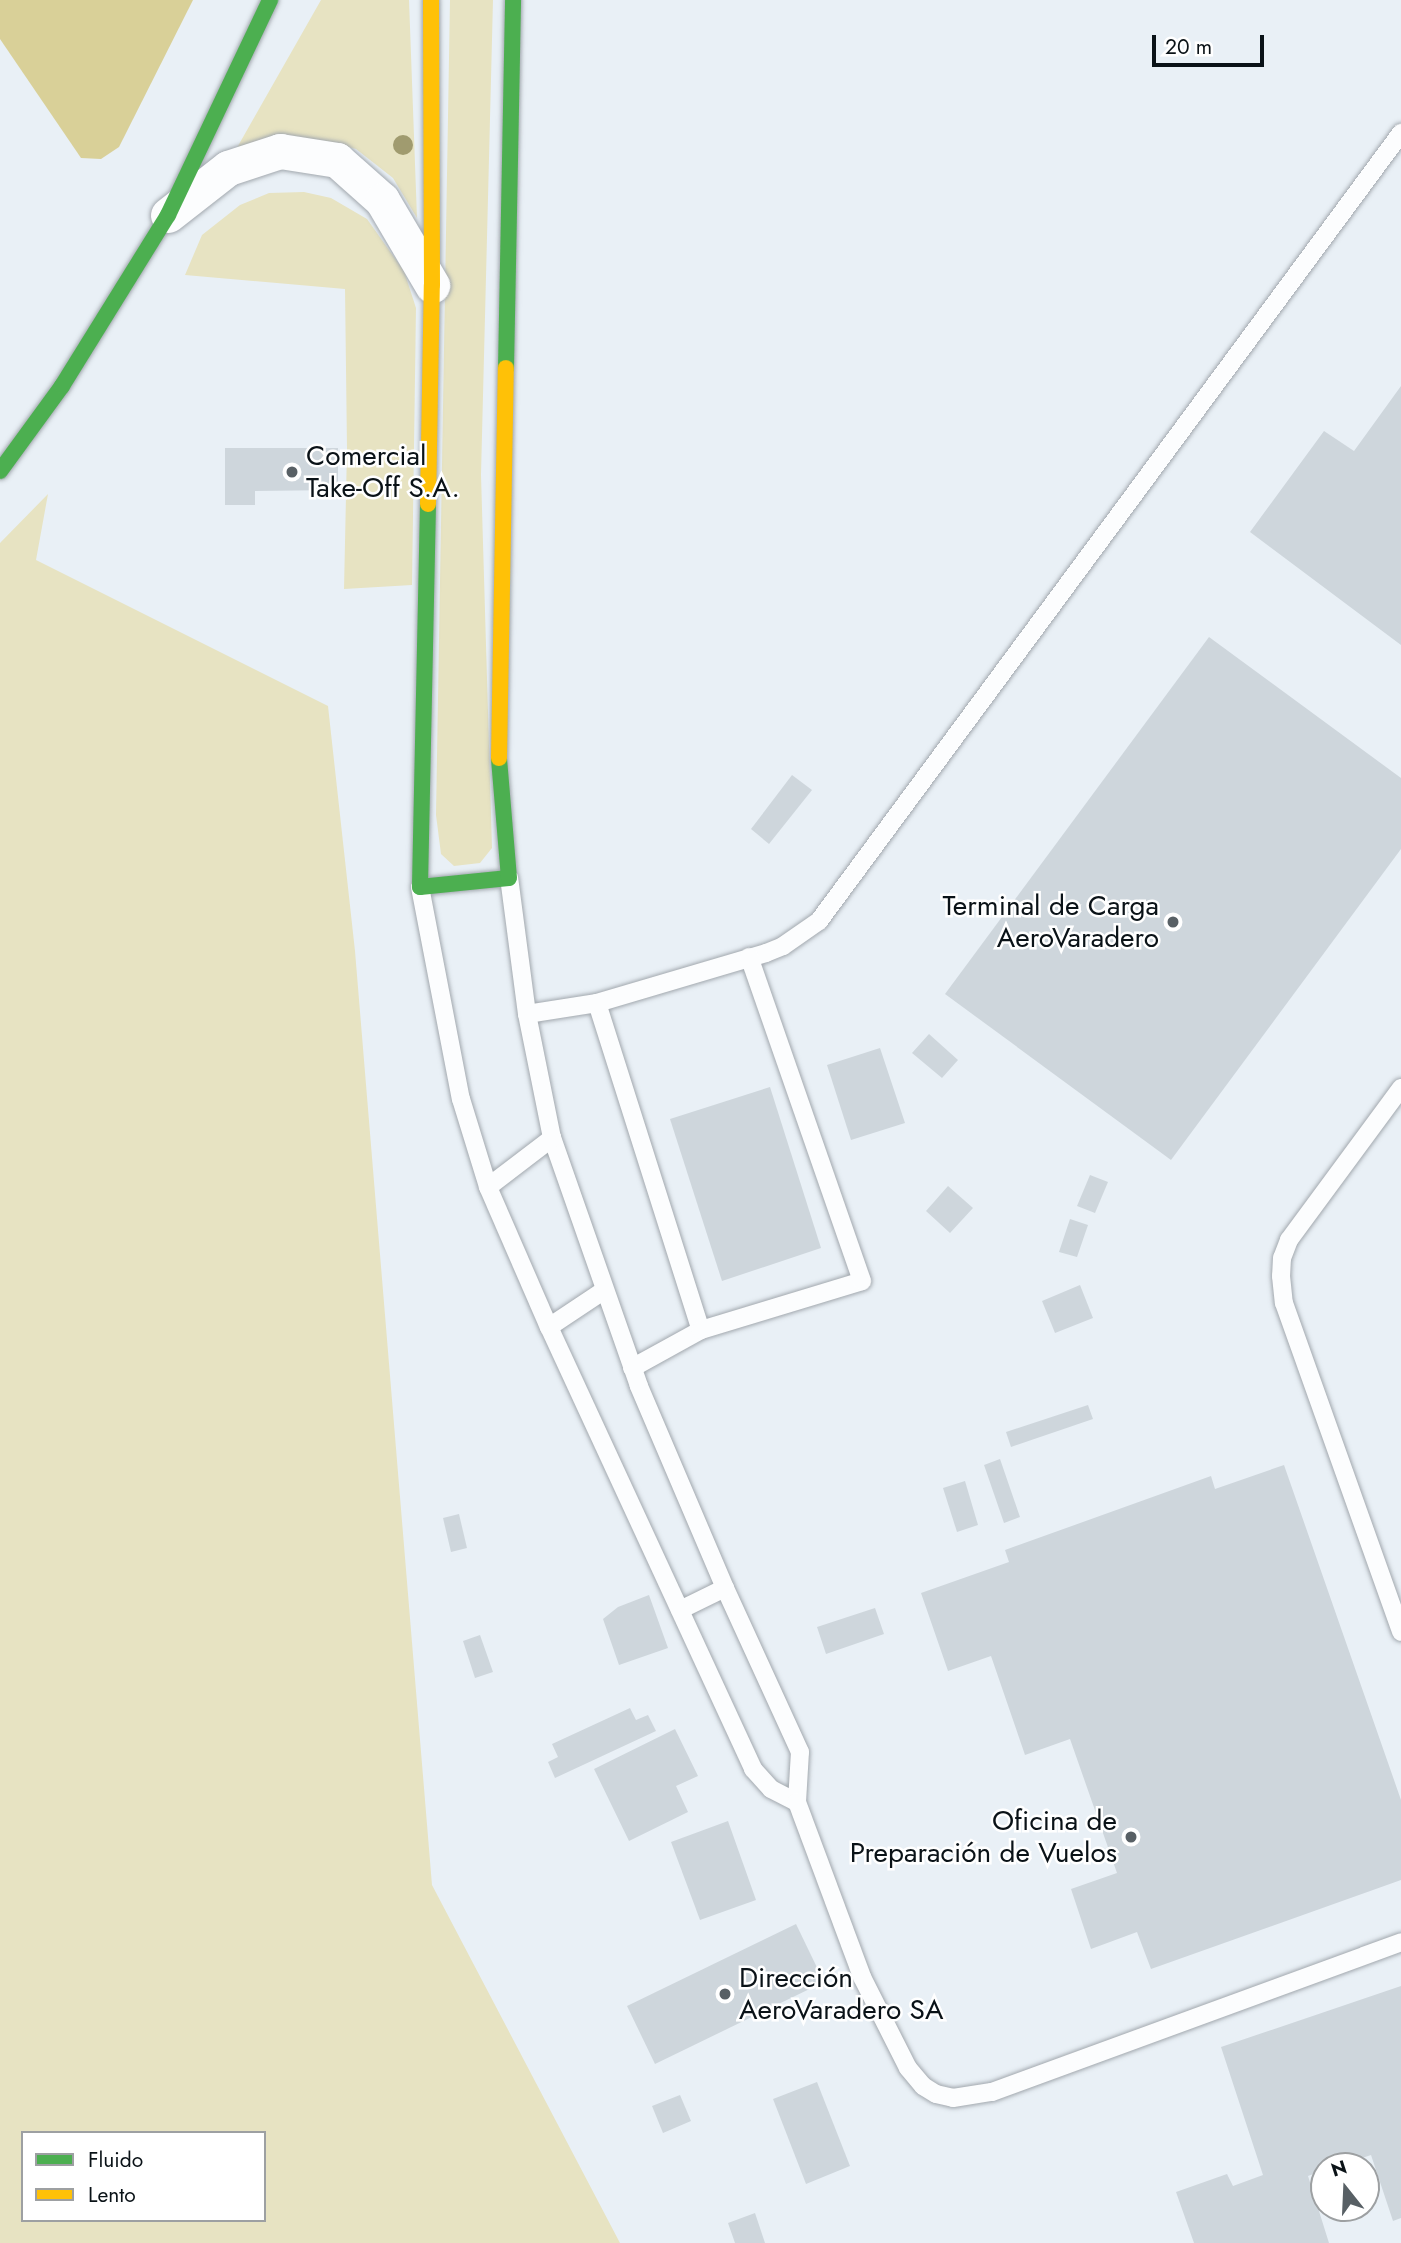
<!DOCTYPE html>
<html>
<head>
<meta charset="utf-8">
<style>
  body { margin:0 }
  #map { position:relative; width:1401px; height:2243px; overflow:hidden; background:#e9f0f6; font-family:Jost,sans-serif }
  div>[style] { position:absolute }
  .green>* { inset:0; background:#e7e3c2 }
  .forest>* { inset:0; background:#d9d098 }
  .building>* { inset:0; background:#ced6dc }
  .roads { filter:drop-shadow(0 0 2px #a2a8ae) drop-shadow(0 0 2px #a2a8ae) }
  .lane>* { height:18px; margin:-9px; padding:0 9px; transform-origin:9px; border-radius:9px; background:#fcfdfe }
  .street>* { height:35px; margin:-17.5px; padding:0 17.5px; transform-origin:17.5px; border-radius:17.5px; background:#fcfdfe }
  .fast>* { height:16px; margin:-8px; padding:0 8px; transform-origin:8px; border-radius:8px; background:#4caf50 }
  .slow>* { height:16px; margin:-8px; padding:0 8px; transform-origin:8px; border-radius:8px; background:#ffc107 }
  .trees>* { width:20px; height:20px; margin:-10px; border-radius:50%; background:#a09b6f }
  .dots>* { width:19px; height:19px; translate:-50% -50%; box-sizing:border-box; border:4px solid #fff; border-radius:50% }
  span { translate:-50% -50%; white-space:nowrap; text-align:center; line-height:1.15; -webkit-text-stroke:5px #fff; paint-order:stroke }
  .poi-label { font-size:28px; color:#0a1217 }
  .left { translate:0 -50%; text-align:left }
  .right { translate:-100% -50%; text-align:right }
  .legend { position:absolute; left:21px; top:2131px; width:245px; height:91px; box-sizing:border-box; background:#fff; border:2px solid #9da0a2; margin:0; padding:9px 12px; list-style:none; font-size:21px; color:#0a1217 }
  .legend li { display:flex; align-items:center; gap:14px; height:35px }
  .legend b { width:35px; border:2px solid #9da0a2 }
  .north { position:absolute; left:1310px; top:2152px; width:70px; height:70px; box-sizing:border-box; background:#fff; border:2px solid #9da0a2; border-radius:50%; rotate:342deg; font-size:19px; font-weight:700; line-height:28px; text-align:center; color:#0a1217 }
  .north::after { content:''; display:block; margin:auto; width:24px; height:32px; background:#586065; clip-path:polygon(50% 0,100% 100%,50% 72%,0 100%) }
  .scale { position:absolute; left:1152px; top:35px; width:112px; height:32px; box-sizing:border-box; border:4px solid #0a1217; border-top:0; padding-left:9px; font-size:21px; line-height:24px; white-space:nowrap; color:#0a1217; -webkit-text-stroke:5px #fff; paint-order:stroke }
</style>
</head>
<body>
<div id="map">
  <div class="green">
    <i style="clip-path:polygon(321px 0,409px 0,417px 218px,393px 178px,356px 149px,320px 140px,234px 153px)"></i>
    <i style="clip-path:polygon(450px 0,493px 0,481px 475px,492px 848px,480px 863px,454px 866px,441px 854px,436px 815px)"></i>
    <i style="clip-path:polygon(304px 192px,331px 198px,367px 219px,404px 271px,416px 308px,412px 585px,344px 589px,347px 449px,345px 289px,185px 275px,202px 235px,240px 205px,269px 193px)"></i>
    <i style="clip-path:polygon(evenodd,48px 494px,36px 560px,328px 706px,355px 951px,432px 1885px,620px 2243px,0 2243px,0 543px,48px 494px,23px 2133px,264px 2133px,264px 2220px,23px 2220px,23px 2133px)"></i>
  </div>
  <div class="forest">
    <i style="clip-path:polygon(0 0,193px 0,119px 147px,101px 159px,81px 158px,0 39px)"></i>
  </div>
  <div class="building">
    <i style="clip-path:polygon(1401px 386px,1401px 645px,1250px 532px,1324px 431px,1354px 451px)"></i>
    <i style="clip-path:polygon(225px 448px,338px 448px,338px 490px,255px 491px,255px 505px,225px 505px)"></i>
    <i style="clip-path:polygon(1209px 637px,1401px 778px,1401px 849px,1171px 1160px,945px 994px)"></i>
    <i style="clip-path:polygon(792px 775px,812px 790px,769px 844px,751px 829px)"></i>
    <i style="clip-path:polygon(929px 1034px,958px 1060px,942px 1078px,912px 1053px)"></i>
    <i style="clip-path:polygon(880px 1048px,905px 1123px,851px 1140px,827px 1065px)"></i>
    <i style="clip-path:polygon(770px 1087px,821px 1248px,722px 1281px,670px 1119px)"></i>
    <i style="clip-path:polygon(1090px 1175px,1108px 1182px,1095px 1213px,1077px 1206px)"></i>
    <i style="clip-path:polygon(948px 1186px,973px 1208px,950px 1233px,926px 1211px)"></i>
    <i style="clip-path:polygon(1070px 1219px,1088px 1225px,1077px 1257px,1059px 1252px)"></i>
    <i style="clip-path:polygon(1080px 1285px,1093px 1318px,1055px 1333px,1042px 1301px)"></i>
    <i style="clip-path:polygon(1088px 1405px,1093px 1419px,1011px 1447px,1006px 1432px)"></i>
    <i style="clip-path:polygon(1000px 1459px,1020px 1517px,1004px 1523px,984px 1465px)"></i>
    <i style="clip-path:polygon(1284px 1465px,1401px 1800px,1401px 1880px,1151px 1969px,1137px 1932px,1091px 1949px,1071px 1889px,1117px 1873px,1070px 1739px,1025px 1755px,991px 1656px,948px 1671px,921px 1593px,1009px 1562px,1005px 1550px,1211px 1476px,1215px 1489px)"></i>
    <i style="clip-path:polygon(965px 1481px,978px 1525px,957px 1532px,943px 1488px)"></i>
    <i style="clip-path:polygon(459px 1514px,467px 1548px,451px 1552px,443px 1518px)"></i>
    <i style="clip-path:polygon(649px 1595px,668px 1648px,619px 1665px,603px 1619px,618px 1607px)"></i>
    <i style="clip-path:polygon(875px 1608px,884px 1634px,826px 1654px,817px 1627px)"></i>
    <i style="clip-path:polygon(480px 1635px,493px 1672px,475px 1678px,463px 1641px)"></i>
    <i style="clip-path:polygon(630px 1708px,636px 1720px,648px 1715px,656px 1731px,555px 1778px,548px 1762px,558px 1757px,552px 1744px)"></i>
    <i style="clip-path:polygon(675px 1729px,698px 1776px,676px 1786px,688px 1812px,629px 1841px,594px 1769px)"></i>
    <i style="clip-path:polygon(728px 1821px,756px 1900px,700px 1920px,671px 1842px)"></i>
    <i style="clip-path:polygon(796px 1924px,824px 1982px,655px 2064px,627px 2006px)"></i>
    <i style="clip-path:polygon(1401px 1986px,1401px 2218px,1393px 2221px,1371px 2155px,1338px 2166px,1324px 2166px,1324px 2170px,1308px 2176px,1329px 2243px,1194px 2243px,1176px 2192px,1227px 2174px,1233px 2186px,1263px 2175px,1221px 2047px)"></i>
    <i style="clip-path:polygon(817px 2082px,850px 2166px,806px 2184px,773px 2099px)"></i>
    <i style="clip-path:polygon(680px 2095px,691px 2121px,663px 2133px,652px 2106px)"></i>
    <i style="clip-path:polygon(755px 2213px,765px 2243px,735px 2243px,728px 2223px)"></i>
  </div>
  <div class="roads">
    <div class="lane">
      <i style="left:420px;top:887px;width:216px;rotate:79.1deg"></i>
      <i style="left:461px;top:1099px;width:92px;rotate:72.9deg"></i>
      <i style="left:488px;top:1187px;width:153px;rotate:66.5deg"></i>
      <i style="left:549px;top:1327px;width:487px;rotate:65.2deg"></i>
      <i style="left:753px;top:1769px;width:27px;rotate:48deg"></i>
      <i style="left:771px;top:1789px;width:29px;rotate:27deg"></i>
      <i style="left:797px;top:1802px;width:50px;rotate:-86.6deg"></i>
      <i style="left:800px;top:1752px;width:180px;rotate:-114.6deg"></i>
      <i style="left:725px;top:1588px;width:220px;rotate:-113.1deg"></i>
      <i style="left:639px;top:1386px;width:263px;rotate:-109.3deg"></i>
      <i style="left:552px;top:1138px;width:126px;rotate:-101.4deg"></i>
      <i style="left:527px;top:1014px;width:137px;rotate:-97.5deg"></i>
      <i style="left:597px;top:1003px;width:343px;rotate:72.4deg"></i>
      <i style="left:527px;top:1014px;width:71px;rotate:-8.9deg"></i>
      <i style="left:597px;top:1003px;width:176px;rotate:-16.5deg"></i>
      <i style="left:766px;top:953px;width:18px;rotate:-22deg"></i>
      <i style="left:783px;top:946px;width:44px;rotate:-34.8deg"></i>
      <i style="left:819px;top:921px;width:980px;rotate:-53.55deg"></i>
      <i style="left:1401px;top:1088px;width:189px;rotate:126.4deg"></i>
      <i style="left:1289px;top:1240px;width:19px;rotate:111deg"></i>
      <i style="left:1282px;top:1258px;width:18px;rotate:93deg"></i>
      <i style="left:1281px;top:1276px;width:27px;rotate:84deg"></i>
      <i style="left:1284px;top:1303px;width:349px;rotate:70.4deg"></i>
      <i style="left:488px;top:1187px;width:81px;rotate:-37.4deg"></i>
      <i style="left:549px;top:1327px;width:65px;rotate:-33.7deg"></i>
      <i style="left:632px;top:1368px;width:79px;rotate:-28.8deg"></i>
      <i style="left:701px;top:1330px;width:168px;rotate:-16.9deg"></i>
      <i style="left:862px;top:1281px;width:343px;rotate:-109.2deg"></i>
      <i style="left:680px;top:1610px;width:50px;rotate:-26.1deg"></i>
      <i style="left:797px;top:1802px;width:187px;rotate:69.6deg"></i>
      <i style="left:862px;top:1977px;width:102px;rotate:63.2deg"></i>
      <i style="left:908px;top:2068px;width:23px;rotate:50deg"></i>
      <i style="left:923px;top:2086px;width:15px;rotate:32deg"></i>
      <i style="left:936px;top:2094px;width:17px;rotate:13deg"></i>
      <i style="left:953px;top:2098px;width:39px;rotate:-9deg"></i>
      <i style="left:992px;top:2092px;width:436px;rotate:-20.1deg"></i>
    </div>
    <div class="street">
      <i style="left:168px;top:215px;width:76px;rotate:-38.1deg"></i>
      <i style="left:228px;top:168px;width:55px;rotate:-18.1deg"></i>
      <i style="left:280px;top:151px;width:58px;rotate:9deg"></i>
      <i style="left:337px;top:160px;width:60px;rotate:41.6deg"></i>
      <i style="left:382px;top:200px;width:99px;rotate:59.5deg"></i>
    </div>
    <div class="fast">
      <i style="left:506px;top:368px;width:368px;rotate:-88.9deg"></i>
      <i style="left:0;top:471px;width:105px;rotate:-53.9deg"></i>
      <i style="left:62px;top:386px;width:201px;rotate:-58.2deg"></i>
      <i style="left:168px;top:215px;width:238px;rotate:-64.6deg"></i>
      <i style="left:428px;top:504px;width:383px;rotate:91.2deg"></i>
      <i style="left:420px;top:887px;width:89px;rotate:-5.8deg"></i>
      <i style="left:509px;top:878px;width:120px;rotate:-94.8deg"></i>
    </div>
    <div class="slow">
      <i style="left:428px;top:504px;width:219px;rotate:-89deg"></i>
      <i style="left:432px;top:285px;width:285px;rotate:-90.2deg"></i>
      <i style="left:499px;top:758px;width:390px;rotate:-89deg"></i>
    </div>
  </div>
  <div class="trees">
    <i style="left:403px;top:145px"></i>
  </div>
  <div class="dots">
    <i style="left:292px;top:472px;background:#586065"></i>
    <i style="left:1173px;top:922px;background:#586065"></i>
    <i style="left:1131px;top:1837px;background:#586065"></i>
    <i style="left:725px;top:1994px;background:#586065"></i>
  </div>
  <div class="poi-label">
    <span class="left" style="left:306px;top:472px">Comercial<br>Take-Off S.A.</span>
    <span class="right" style="left:1159px;top:922px">Terminal de Carga<br>AeroVaradero</span>
    <span class="right" style="left:1117px;top:1837px">Oficina de<br>Preparación de Vuelos</span>
    <span class="left" style="left:739px;top:1994px">Dirección<br>AeroVaradero SA</span>
  </div>
  <ul class="legend">
  <li><b style="height:9px;background:#4caf50"></b>Fluido</li>
  <li><b style="height:9px;background:#ffc107"></b>Lento</li>
  </ul>
  <div class="north">N</div>
  <div class="scale">20 m</div>
</div>
</body>
</html>
